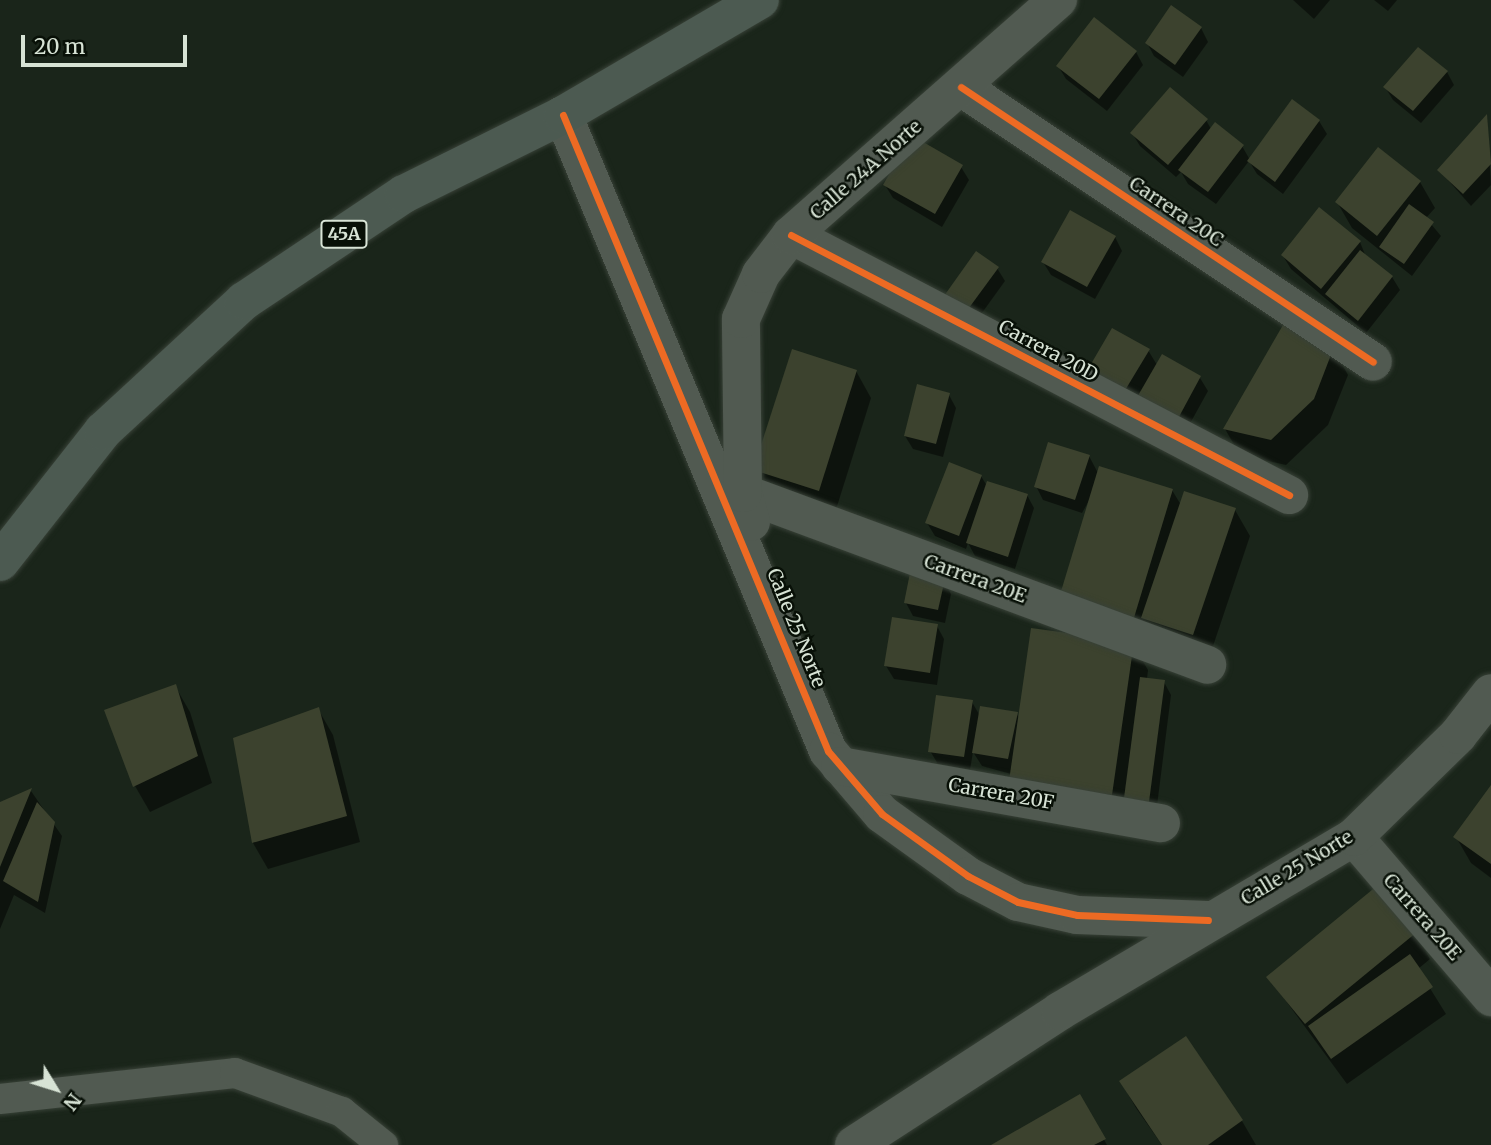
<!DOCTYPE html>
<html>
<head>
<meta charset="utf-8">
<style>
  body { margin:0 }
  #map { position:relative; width:1491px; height:1145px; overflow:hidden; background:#1a251a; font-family:Merriweather,serif }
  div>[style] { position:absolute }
  .shadow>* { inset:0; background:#0007 }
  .building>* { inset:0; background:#3c422e }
  .roads { filter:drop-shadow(0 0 2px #384137) drop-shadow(0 0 2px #384137) }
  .service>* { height:30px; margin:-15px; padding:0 15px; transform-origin:15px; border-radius:15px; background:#515a51 }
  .minor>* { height:38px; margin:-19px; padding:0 19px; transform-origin:19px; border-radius:19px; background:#515a51 }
  .primary>* { height:38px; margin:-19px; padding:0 19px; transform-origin:19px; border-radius:19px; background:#4c5a51 }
  .cycleway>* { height:7px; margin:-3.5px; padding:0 3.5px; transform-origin:3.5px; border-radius:3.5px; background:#ed6a23 }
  span { translate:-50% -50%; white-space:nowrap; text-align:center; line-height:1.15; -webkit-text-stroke:5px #081007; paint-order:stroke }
  .shield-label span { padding:2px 5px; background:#081007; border:2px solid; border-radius:5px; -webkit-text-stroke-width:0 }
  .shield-label { font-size:18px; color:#d7e3d5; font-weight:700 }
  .street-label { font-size:19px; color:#d7e3d5 }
  .north { position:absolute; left:21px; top:1054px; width:70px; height:70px; -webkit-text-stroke:5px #081007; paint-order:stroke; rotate:128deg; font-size:19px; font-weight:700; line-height:28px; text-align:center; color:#d7e3d5 }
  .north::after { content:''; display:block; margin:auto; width:24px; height:32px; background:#d7e3d5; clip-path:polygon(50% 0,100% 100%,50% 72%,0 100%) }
  .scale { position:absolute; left:21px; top:35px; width:166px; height:32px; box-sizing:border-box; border:4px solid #d7e3d5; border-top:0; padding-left:9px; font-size:21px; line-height:24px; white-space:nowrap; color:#d7e3d5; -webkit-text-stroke:5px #081007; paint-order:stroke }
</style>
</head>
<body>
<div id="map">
  <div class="shadow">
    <i style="clip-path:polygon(1293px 0,1330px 0,1314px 19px)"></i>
    <i style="clip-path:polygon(1374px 0,1397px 0,1388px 11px)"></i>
    <i style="clip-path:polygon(1201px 28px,1208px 42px,1183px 77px,1154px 56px,1147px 43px)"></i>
    <i style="clip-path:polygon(1136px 52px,1143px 65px,1107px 111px,1066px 79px,1058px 66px)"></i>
    <i style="clip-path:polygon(1447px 72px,1454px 85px,1421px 123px,1393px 100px,1385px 87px)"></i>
    <i style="clip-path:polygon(1487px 116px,1491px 185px,1471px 206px,1439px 170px)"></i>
    <i style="clip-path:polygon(1206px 120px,1211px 129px,1242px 146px,1250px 160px,1319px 121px,1327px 134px,1283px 194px,1257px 174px,1249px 161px,1216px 204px,1188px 184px,1181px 172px,1176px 177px,1140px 146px,1132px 133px)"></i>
    <i style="clip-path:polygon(961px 167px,969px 180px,942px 227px,893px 198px,885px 185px)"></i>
    <i style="clip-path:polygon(1420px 182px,1435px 208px,1426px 218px,1441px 236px,1412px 276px,1352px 228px,1337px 202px)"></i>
    <i style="clip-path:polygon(1115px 237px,1122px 251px,1095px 299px,1051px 275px,1043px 262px)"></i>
    <i style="clip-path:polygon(1360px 242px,1366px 257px,1392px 277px,1400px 290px,1366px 333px,1291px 269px,1283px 256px)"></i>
    <i style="clip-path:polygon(997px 268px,1005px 281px,974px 324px,954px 310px)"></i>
    <i style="clip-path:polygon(1333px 348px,1348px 375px,1328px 425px,1286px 465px,1240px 455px,1225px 429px)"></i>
    <i style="clip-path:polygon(1148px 350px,1157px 365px,1163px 356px,1200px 378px,1208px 391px,1182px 438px,1094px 389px)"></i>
    <i style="clip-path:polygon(856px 371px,871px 398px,834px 516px,770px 496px,755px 470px)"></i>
    <i style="clip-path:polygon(949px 395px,956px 408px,943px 457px,913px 449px,905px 436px)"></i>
    <i style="clip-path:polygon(1089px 456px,1098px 473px,1172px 490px,1181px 505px,1235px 510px,1250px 536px,1208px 661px,1132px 642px,1148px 670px,1147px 679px,1164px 682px,1171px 695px,1156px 814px,982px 766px,973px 752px,970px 770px,938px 764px,930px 751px,972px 702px,980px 716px,1016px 713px,1020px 719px,1130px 643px,1091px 497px,1082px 513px,1043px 500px,1036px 486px)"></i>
    <i style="clip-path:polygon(981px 476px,987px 486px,1027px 495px,1034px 508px,1015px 569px,975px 556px,968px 543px,966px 549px,935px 536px,927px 523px)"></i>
    <i style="clip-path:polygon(944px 581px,951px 594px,945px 623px,913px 616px,906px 603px)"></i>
    <i style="clip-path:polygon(937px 626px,944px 639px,937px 685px,894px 679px,886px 666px)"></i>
    <i style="clip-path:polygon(175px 686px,190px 712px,212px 783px,150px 812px,135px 786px,106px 711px)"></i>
    <i style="clip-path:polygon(318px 709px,333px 735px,360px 842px,268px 869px,253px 843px,235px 739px)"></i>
    <i style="clip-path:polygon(1491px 788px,1491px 878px,1471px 863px,1456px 837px)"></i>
    <i style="clip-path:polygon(31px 791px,62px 836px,45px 913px,14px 895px,0 929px,0 804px)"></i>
    <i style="clip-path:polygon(1415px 933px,1430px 959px,1418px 969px,1446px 1014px,1347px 1084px,1269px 978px)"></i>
    <i style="clip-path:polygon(1185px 1038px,1242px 1121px,1256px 1145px,1162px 1145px,1136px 1108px,1121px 1082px)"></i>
    <i style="clip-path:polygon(1080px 1097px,1107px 1145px,994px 1145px)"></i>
  </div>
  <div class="building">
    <i style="clip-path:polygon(1171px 5px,1202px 27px,1175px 65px,1145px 43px)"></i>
    <i style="clip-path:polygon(1094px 17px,1137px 51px,1099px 99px,1056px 66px)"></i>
    <i style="clip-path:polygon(1418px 47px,1448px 71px,1413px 111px,1383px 87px)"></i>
    <i style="clip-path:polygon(1170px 87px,1208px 119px,1168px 165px,1130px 133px)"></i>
    <i style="clip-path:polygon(1292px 99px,1320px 120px,1275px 182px,1247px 161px)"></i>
    <i style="clip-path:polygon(1487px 114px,1491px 164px,1463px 194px,1437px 170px)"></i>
    <i style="clip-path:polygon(1215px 122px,1244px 145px,1208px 192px,1178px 170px)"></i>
    <i style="clip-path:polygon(911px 135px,963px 165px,935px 214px,883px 185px)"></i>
    <i style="clip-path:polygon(1378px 147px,1421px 181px,1377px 236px,1335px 202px)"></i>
    <i style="clip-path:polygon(1409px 204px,1434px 222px,1404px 264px,1379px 247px)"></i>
    <i style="clip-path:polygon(1319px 207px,1361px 241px,1321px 289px,1281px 255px)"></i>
    <i style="clip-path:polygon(1070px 210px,1116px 236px,1087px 287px,1041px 262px)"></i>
    <i style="clip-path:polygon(1360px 250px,1393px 276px,1358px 321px,1325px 294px)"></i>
    <i style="clip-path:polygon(976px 251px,999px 267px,966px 312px,944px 296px)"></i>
    <i style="clip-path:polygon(1287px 318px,1334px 347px,1314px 399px,1271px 440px,1223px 429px)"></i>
    <i style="clip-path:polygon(1112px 328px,1150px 349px,1121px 397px,1084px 376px)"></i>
    <i style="clip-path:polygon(792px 349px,857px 370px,819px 491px,753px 470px)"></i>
    <i style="clip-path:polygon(1162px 354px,1201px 376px,1174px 426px,1132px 406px)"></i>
    <i style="clip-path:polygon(917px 384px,950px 393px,936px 444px,904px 436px)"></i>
    <i style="clip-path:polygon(1048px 442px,1090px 455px,1075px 500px,1034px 487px)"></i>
    <i style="clip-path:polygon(949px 462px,982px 475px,959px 536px,925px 523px)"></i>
    <i style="clip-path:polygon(1099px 466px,1173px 489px,1133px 621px,1059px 598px)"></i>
    <i style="clip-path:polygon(987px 481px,1028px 494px,1008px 557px,966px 543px)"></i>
    <i style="clip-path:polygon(1184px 491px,1236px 508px,1193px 635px,1141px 618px)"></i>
    <i style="clip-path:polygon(910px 573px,945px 579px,938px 610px,904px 603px)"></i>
    <i style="clip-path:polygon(892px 617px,938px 624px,930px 673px,884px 666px)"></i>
    <i style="clip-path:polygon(1031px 628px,1134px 642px,1112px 795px,1009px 781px)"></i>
    <i style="clip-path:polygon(1140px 677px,1165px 680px,1149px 802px,1124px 798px)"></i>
    <i style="clip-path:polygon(176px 684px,198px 756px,133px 787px,104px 710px)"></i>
    <i style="clip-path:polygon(936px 695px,973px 700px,964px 757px,928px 752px)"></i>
    <i style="clip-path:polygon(980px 706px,1018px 712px,1008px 759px,972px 753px)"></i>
    <i style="clip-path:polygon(319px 707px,347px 816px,252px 843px,233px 738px)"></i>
    <i style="clip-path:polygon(1491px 785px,1491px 864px,1453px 837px)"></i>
    <i style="clip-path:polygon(32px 788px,0 867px,0 802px)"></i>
    <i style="clip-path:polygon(37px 802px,55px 822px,38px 902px,3px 881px)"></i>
    <i style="clip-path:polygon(1378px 885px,1417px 932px,1305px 1024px,1266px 977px)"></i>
    <i style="clip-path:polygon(1410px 954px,1433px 987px,1331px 1059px,1308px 1026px)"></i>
    <i style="clip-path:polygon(1186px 1036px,1243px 1120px,1208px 1145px,1162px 1145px,1119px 1081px)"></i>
    <i style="clip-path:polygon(1080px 1094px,1106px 1139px,1094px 1145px,991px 1145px)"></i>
  </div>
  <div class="roads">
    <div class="service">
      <i style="left:0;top:1099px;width:236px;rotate:-6.3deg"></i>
      <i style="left:235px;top:1073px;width:114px;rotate:20deg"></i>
      <i style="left:342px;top:1112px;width:53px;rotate:38.8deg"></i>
    </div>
    <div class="minor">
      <i style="left:961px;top:87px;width:495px;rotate:33.7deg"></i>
      <i style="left:563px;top:115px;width:689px;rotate:67.38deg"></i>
      <i style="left:828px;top:751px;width:83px;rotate:49.4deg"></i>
      <i style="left:882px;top:814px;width:106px;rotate:35.8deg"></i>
      <i style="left:968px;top:876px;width:56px;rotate:27.5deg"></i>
      <i style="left:1018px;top:902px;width:60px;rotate:12.4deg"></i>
      <i style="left:1077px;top:915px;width:131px;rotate:2.2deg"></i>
      <i style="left:791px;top:235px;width:562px;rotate:27.57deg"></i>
      <i style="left:743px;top:493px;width:495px;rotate:20.3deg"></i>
      <i style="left:751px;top:522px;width:30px;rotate:-105deg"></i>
      <i style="left:743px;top:493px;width:174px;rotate:-90.7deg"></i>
      <i style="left:741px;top:319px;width:49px;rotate:-66deg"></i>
      <i style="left:761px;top:274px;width:49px;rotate:-52.4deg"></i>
      <i style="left:791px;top:235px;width:356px;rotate:-41.4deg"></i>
      <i style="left:840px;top:766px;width:326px;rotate:10.1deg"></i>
      <i style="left:1354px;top:837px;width:211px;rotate:49.4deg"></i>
      <i style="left:854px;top:1145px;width:246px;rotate:-33deg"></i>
      <i style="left:1060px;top:1011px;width:342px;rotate:-30.6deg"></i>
      <i style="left:1354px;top:837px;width:146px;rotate:-44.4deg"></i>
      <i style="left:1458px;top:735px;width:53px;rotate:-51.8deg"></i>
    </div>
    <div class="primary">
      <i style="left:0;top:562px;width:167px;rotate:-51.8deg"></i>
      <i style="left:103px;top:431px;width:192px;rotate:-42.7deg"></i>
      <i style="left:244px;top:301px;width:192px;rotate:-33.8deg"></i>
      <i style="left:404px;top:194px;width:178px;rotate:-26.4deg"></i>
      <i style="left:563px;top:115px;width:228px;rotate:-30.3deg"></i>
    </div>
  </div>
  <div class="cycleway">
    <i style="left:961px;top:87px;width:495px;rotate:33.7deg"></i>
    <i style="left:563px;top:115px;width:689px;rotate:67.38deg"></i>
    <i style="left:828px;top:751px;width:83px;rotate:49.4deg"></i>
    <i style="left:882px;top:814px;width:106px;rotate:35.8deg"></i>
    <i style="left:968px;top:876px;width:56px;rotate:27.5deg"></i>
    <i style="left:1018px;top:902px;width:60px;rotate:12.4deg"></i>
    <i style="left:1077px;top:915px;width:131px;rotate:2.2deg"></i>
    <i style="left:791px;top:235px;width:562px;rotate:27.57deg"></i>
  </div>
  <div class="shield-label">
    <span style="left:344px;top:234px">45A</span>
  </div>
  <div class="street-label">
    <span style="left:866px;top:170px;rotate:-41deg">Calle 24A Norte</span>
    <span style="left:1176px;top:212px;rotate:34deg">Carrera 20C</span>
    <span style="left:1048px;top:351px;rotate:28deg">Carrera 20D</span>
    <span style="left:975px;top:579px;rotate:20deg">Carrera 20E</span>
    <span style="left:796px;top:628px;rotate:68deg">Calle 25 Norte</span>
    <span style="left:1001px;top:794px;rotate:10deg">Carrera 20F</span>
    <span style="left:1297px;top:868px;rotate:-31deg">Calle 25 Norte</span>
    <span style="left:1422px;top:917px;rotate:49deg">Carrera 20E</span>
  </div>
  <div class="north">N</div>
  <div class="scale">20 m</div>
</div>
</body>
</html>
